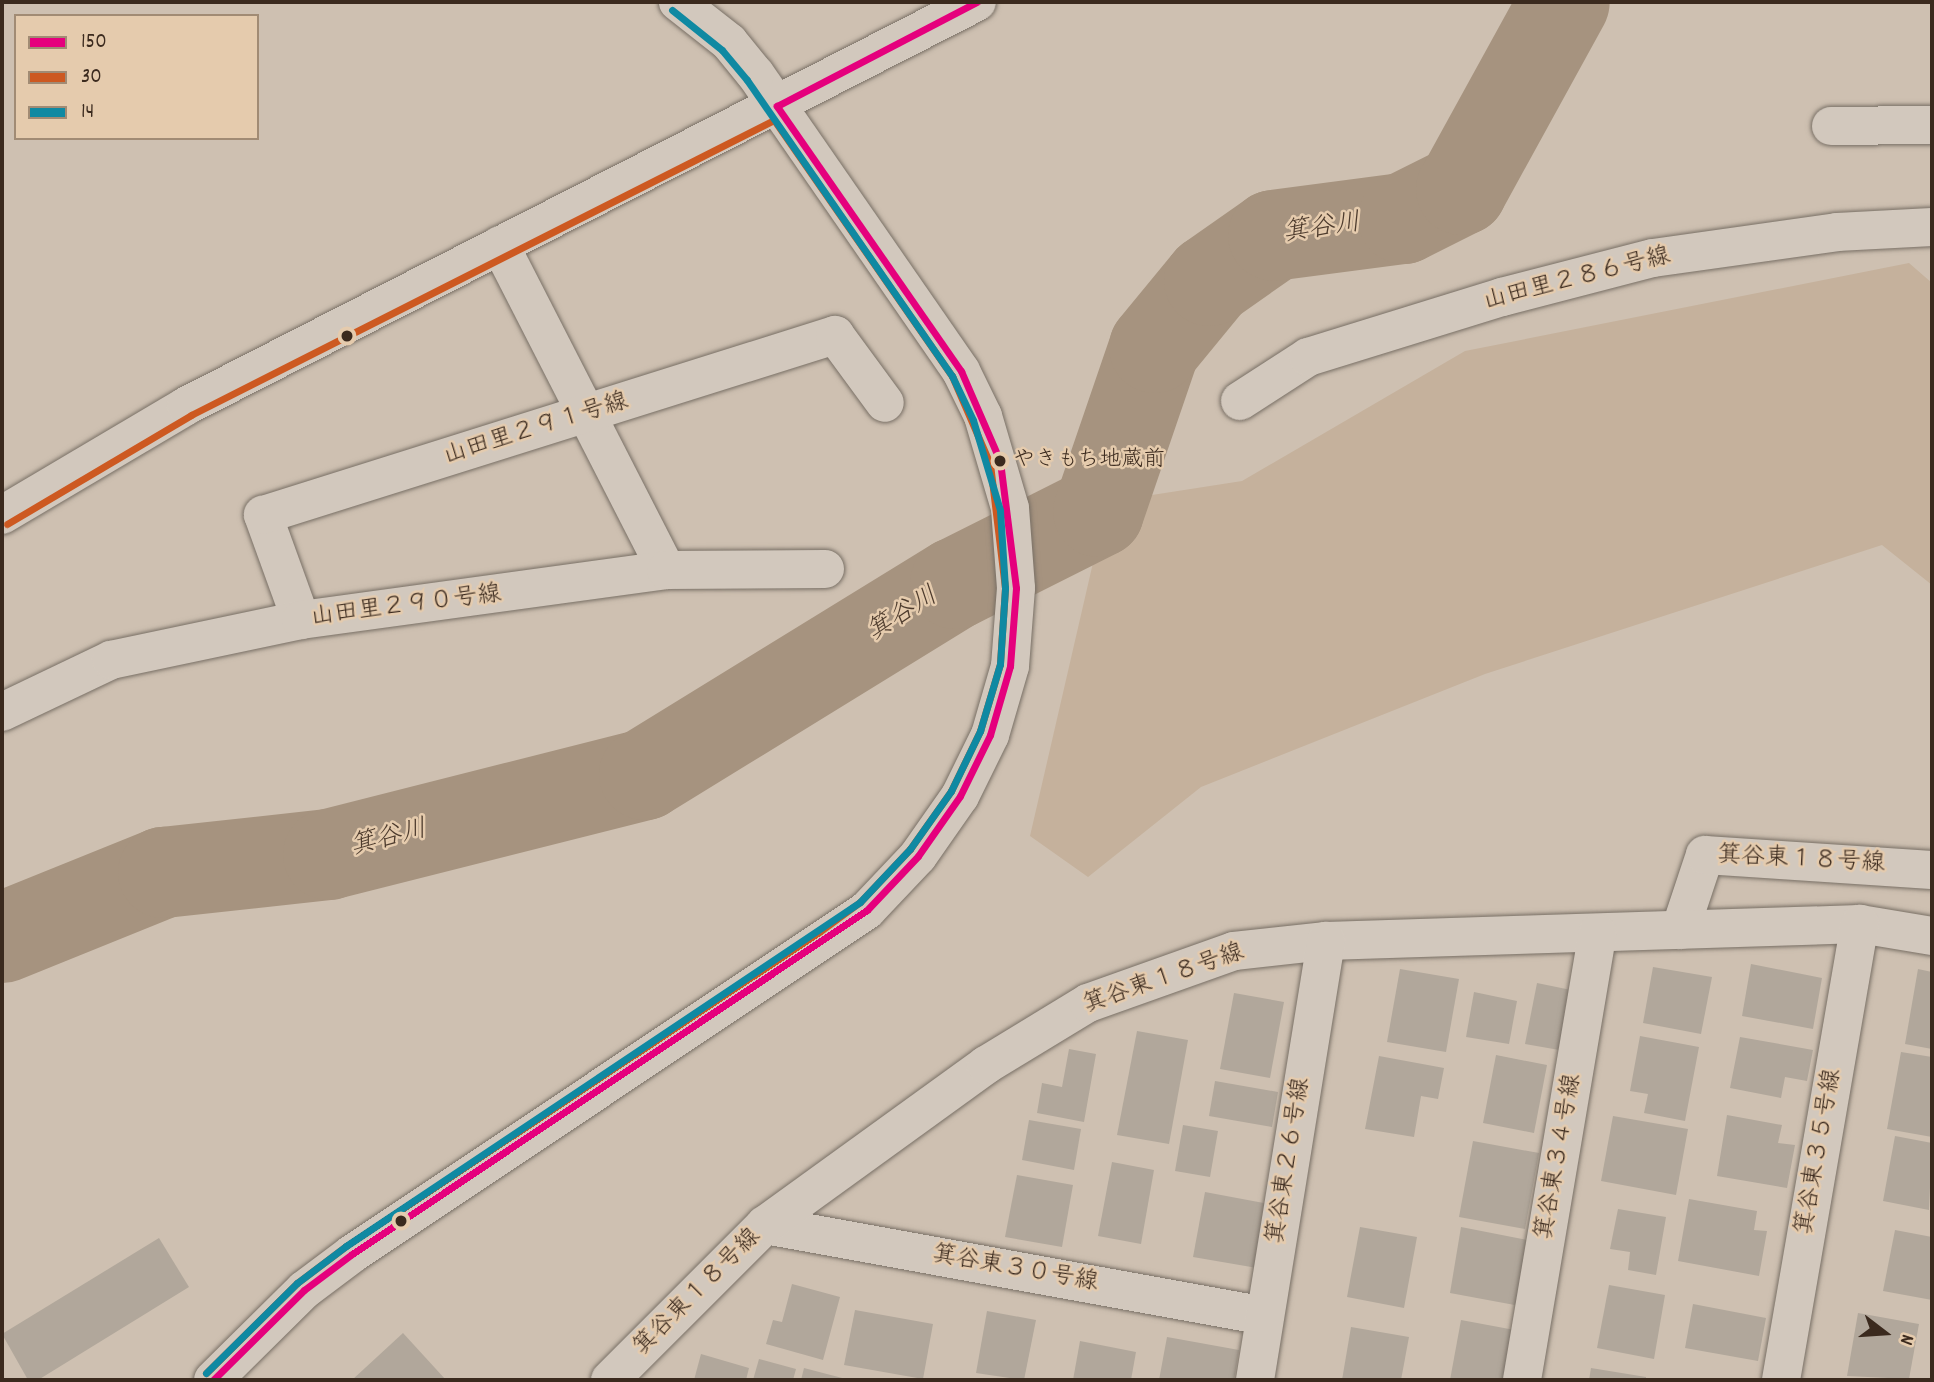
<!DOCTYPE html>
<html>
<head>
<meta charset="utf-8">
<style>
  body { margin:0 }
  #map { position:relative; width:1934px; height:1382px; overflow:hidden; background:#cec0b1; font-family:Dekko,"Klee One",sans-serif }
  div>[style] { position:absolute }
  .green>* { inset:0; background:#c5b19c }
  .river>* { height:91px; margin:-45.5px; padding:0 45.5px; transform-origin:45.5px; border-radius:45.5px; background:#a6937f }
  .building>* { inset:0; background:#b1a79b }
  .roads { filter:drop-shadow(0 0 2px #786f65) drop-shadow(0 0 2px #786f65) }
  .street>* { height:38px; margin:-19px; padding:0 19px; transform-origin:19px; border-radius:19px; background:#d2c8bd }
  .secondary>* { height:38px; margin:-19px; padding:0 19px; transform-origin:19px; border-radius:19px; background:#d2c8bd }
  .highway>* { height:38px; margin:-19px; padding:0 19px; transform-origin:19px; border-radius:19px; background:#d2c8bd }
  .bus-1>* { height:7px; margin:-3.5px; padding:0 3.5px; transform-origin:3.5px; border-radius:3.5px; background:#e5007d }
  .bus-2>* { height:7px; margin:-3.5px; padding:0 3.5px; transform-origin:3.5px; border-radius:3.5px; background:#cd5921 }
  .bus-3>* { height:7px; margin:-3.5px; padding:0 3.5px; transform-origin:3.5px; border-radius:3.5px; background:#0f89a2 }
  .dots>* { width:19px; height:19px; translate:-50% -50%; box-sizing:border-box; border:4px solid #e5cbad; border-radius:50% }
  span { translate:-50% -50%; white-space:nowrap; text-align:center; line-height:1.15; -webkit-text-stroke:5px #e5cbad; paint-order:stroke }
  .bus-label { font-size:22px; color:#3b2a1e }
  .left { translate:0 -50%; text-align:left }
  .street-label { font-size:24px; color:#3b2a1e }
  .water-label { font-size:26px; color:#4d3b2d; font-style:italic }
  .frame { position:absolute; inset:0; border:4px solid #3b2a1e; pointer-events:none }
  .legend { position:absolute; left:14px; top:14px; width:245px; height:126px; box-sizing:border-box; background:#e5cbad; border:2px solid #a18b74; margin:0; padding:9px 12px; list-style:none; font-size:21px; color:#3b2a1e }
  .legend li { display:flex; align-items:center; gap:14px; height:35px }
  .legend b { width:35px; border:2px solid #a18b74 }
  .north { position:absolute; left:1850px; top:1298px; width:70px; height:70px; -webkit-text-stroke:5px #e5cbad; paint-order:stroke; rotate:107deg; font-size:19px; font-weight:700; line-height:28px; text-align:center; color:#3b2a1e }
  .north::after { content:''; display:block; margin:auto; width:24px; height:32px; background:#3b2a1e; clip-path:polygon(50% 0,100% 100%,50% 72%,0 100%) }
</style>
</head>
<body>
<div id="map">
  <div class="green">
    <i style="clip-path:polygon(1909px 263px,1932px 283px,1932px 585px,1882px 545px,1485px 674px,1201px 787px,1088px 877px,1030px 836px,1107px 502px,1242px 481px,1465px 351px)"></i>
  </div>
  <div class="river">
    <i style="left:2px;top:937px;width:174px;rotate:-22deg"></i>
    <i style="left:163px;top:872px;width:166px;rotate:-6.2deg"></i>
    <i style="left:328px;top:854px;width:326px;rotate:-14.2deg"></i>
    <i style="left:644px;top:774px;width:365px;rotate:-31.6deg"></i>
    <i style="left:955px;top:583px;width:160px;rotate:-26.7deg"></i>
    <i style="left:1098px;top:511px;width:173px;rotate:-71.1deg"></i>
    <i style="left:1154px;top:347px;width:87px;rotate:-50.6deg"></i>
    <i style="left:1209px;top:280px;width:78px;rotate:-35.1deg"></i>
    <i style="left:1273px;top:235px;width:131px;rotate:-7.5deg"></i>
    <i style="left:1403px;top:218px;width:65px;rotate:-26.6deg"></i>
    <i style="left:1461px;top:189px;width:213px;rotate:-61.2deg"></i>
  </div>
  <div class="building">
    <i style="clip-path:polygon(1751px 964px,1822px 978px,1813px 1029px,1742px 1016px)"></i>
    <i style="clip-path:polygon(1653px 967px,1712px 977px,1701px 1034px,1643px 1023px)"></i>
    <i style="clip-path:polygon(1400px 969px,1459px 979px,1446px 1052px,1387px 1042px)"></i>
    <i style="clip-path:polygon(1918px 969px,1932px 972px,1932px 1049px,1905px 1044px)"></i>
    <i style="clip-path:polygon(1537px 983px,1576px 991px,1565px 1051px,1525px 1044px)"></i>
    <i style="clip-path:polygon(1474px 992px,1517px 1001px,1509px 1044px,1466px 1037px)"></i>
    <i style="clip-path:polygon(1234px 993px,1284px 1002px,1270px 1078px,1220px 1069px)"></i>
    <i style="clip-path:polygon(1137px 1031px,1188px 1040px,1169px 1144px,1117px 1135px)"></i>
    <i style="clip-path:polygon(1640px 1036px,1699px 1047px,1685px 1121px,1644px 1113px,1648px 1094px,1630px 1091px)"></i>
    <i style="clip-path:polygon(1740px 1037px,1813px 1050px,1807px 1081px,1785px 1077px,1781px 1098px,1730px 1088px)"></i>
    <i style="clip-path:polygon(1069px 1049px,1096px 1054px,1084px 1122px,1037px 1113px,1042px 1083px,1062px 1087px)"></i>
    <i style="clip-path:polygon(1901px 1052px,1932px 1057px,1932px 1137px,1887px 1129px)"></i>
    <i style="clip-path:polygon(1496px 1055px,1547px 1065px,1534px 1133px,1483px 1123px)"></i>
    <i style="clip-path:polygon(1379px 1056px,1444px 1068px,1438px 1099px,1421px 1096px,1414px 1137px,1365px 1129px)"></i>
    <i style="clip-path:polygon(1215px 1081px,1278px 1092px,1272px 1127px,1209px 1116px)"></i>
    <i style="clip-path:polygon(1727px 1115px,1782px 1125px,1778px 1143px,1795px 1145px,1787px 1188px,1717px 1176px)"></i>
    <i style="clip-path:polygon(1613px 1116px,1688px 1129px,1676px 1195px,1601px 1181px)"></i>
    <i style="clip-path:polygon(1029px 1120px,1081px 1129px,1074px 1170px,1022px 1160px)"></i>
    <i style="clip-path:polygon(1183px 1125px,1218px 1131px,1210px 1177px,1175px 1171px)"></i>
    <i style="clip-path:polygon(1895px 1136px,1932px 1143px,1929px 1210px,1883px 1201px)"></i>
    <i style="clip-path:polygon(1473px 1141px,1539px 1153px,1525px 1229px,1459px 1217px)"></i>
    <i style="clip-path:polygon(1112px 1162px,1154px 1170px,1141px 1244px,1098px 1236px)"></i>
    <i style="clip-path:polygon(1017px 1175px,1073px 1185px,1062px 1247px,1005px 1237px)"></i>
    <i style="clip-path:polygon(1205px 1192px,1269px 1204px,1257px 1268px,1193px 1257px)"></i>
    <i style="clip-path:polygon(1689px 1199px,1757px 1211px,1754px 1230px,1767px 1231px,1759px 1276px,1678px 1261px)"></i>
    <i style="clip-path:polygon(1618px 1209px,1666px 1217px,1656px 1275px,1628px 1270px,1630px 1252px,1610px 1249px)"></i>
    <i style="clip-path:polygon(1360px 1227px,1417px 1237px,1404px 1308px,1347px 1297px)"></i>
    <i style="clip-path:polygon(1461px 1227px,1532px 1241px,1520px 1306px,1450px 1293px)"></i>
    <i style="clip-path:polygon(1895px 1230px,1932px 1237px,1932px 1300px,1883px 1291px)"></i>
    <i style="clip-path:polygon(159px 1238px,189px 1287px,38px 1380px,28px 1380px,2px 1334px)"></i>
    <i style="clip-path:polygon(792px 1284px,840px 1297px,823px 1360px,766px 1344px,773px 1320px,782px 1322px)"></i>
    <i style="clip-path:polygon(1609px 1285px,1665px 1295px,1654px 1359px,1597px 1348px)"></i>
    <i style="clip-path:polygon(1693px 1304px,1766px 1318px,1758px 1361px,1685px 1348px)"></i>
    <i style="clip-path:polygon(855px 1310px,933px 1324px,923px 1379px,844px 1365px)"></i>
    <i style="clip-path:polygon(987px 1311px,1036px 1320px,1024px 1380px,976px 1373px)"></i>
    <i style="clip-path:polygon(1858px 1313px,1919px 1324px,1909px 1379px,1847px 1376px)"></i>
    <i style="clip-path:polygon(1461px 1320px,1520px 1331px,1510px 1380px,1450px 1380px)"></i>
    <i style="clip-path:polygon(1351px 1327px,1409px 1337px,1401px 1380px,1342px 1380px)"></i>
    <i style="clip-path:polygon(403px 1333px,446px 1380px,352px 1380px)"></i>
    <i style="clip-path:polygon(1167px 1337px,1239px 1350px,1234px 1380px,1159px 1380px)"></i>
    <i style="clip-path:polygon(1080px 1341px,1136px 1352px,1131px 1380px,1073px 1380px)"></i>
    <i style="clip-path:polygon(701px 1354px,749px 1368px,746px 1380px,694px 1380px)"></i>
    <i style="clip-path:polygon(759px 1359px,796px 1369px,793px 1380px,753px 1380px)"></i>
    <i style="clip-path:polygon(804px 1368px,846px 1379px,846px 1380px,801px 1380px)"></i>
    <i style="clip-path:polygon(1591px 1368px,1646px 1377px,1646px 1380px,1589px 1380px)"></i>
  </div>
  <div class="roads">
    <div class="street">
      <i style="left:1831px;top:126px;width:101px;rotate:-0.6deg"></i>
      <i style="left:500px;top:245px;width:365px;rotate:62.9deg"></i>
      <i style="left:1240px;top:401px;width:81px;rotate:-32.9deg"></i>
      <i style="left:1308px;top:357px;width:203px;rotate:-17.2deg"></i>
      <i style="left:1502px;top:297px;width:156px;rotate:-14.5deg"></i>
      <i style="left:1653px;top:258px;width:186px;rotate:-8deg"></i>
      <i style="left:1837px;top:232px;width:95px;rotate:-3deg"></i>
      <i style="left:301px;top:620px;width:112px;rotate:-109.9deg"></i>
      <i style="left:263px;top:515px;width:600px;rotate:-17.47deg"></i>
      <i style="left:835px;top:335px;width:84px;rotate:53.7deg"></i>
      <i style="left:2px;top:712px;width:121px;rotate:-25.5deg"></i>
      <i style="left:111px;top:660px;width:194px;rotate:-11.9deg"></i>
      <i style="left:301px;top:620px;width:368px;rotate:-7.8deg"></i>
      <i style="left:666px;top:570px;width:159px;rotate:-0.4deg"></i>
      <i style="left:1680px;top:930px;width:79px;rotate:-71.6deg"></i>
      <i style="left:1705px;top:855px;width:227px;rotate:3.8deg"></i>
      <i style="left:765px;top:1225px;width:508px;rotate:10.31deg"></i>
      <i style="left:610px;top:1380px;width:219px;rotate:-45deg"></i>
      <i style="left:765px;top:1225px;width:273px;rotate:-35.9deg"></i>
      <i style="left:986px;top:1065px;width:119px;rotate:-31.3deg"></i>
      <i style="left:1088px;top:1003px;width:155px;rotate:-19.6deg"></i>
      <i style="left:1234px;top:951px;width:93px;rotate:-6.2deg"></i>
      <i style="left:1326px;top:941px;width:534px;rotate:-1.82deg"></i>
      <i style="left:1860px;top:924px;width:73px;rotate:9.5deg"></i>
      <i style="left:1255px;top:1380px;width:445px;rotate:-80.8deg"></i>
      <i style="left:1522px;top:1380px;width:453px;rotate:-80.4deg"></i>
      <i style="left:1781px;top:1380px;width:463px;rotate:-80.2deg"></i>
    </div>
    <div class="secondary">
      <i style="left:213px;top:1380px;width:128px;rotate:-44.7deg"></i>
      <i style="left:304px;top:1290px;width:60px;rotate:-36.9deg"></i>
      <i style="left:352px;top:1254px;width:619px;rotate:-33.74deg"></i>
      <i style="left:867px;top:910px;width:74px;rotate:-46.6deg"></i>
      <i style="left:918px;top:856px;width:73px;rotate:-55deg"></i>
      <i style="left:960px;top:796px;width:68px;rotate:-63.8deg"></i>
      <i style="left:990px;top:735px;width:72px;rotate:-73.8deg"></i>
      <i style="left:1010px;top:666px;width:78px;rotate:-85.6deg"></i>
      <i style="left:1016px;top:588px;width:80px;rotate:-94.3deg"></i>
      <i style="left:1010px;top:508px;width:96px;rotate:-106.4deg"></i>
      <i style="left:983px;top:416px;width:50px;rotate:-116.1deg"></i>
      <i style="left:961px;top:371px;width:361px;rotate:-124.7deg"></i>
      <i style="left:755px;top:74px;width:41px;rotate:-129.1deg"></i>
      <i style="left:729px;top:42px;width:65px;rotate:-141.9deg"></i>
    </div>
    <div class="highway">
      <i style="left:2px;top:515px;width:214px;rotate:-30.6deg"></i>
      <i style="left:186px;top:406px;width:888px;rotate:-27.06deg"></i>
    </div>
  </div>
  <div class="bus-1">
    <i style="left:777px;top:106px;width:225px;rotate:-27.5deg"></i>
    <i style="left:213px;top:1380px;width:128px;rotate:-44.7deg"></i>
    <i style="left:304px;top:1290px;width:60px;rotate:-36.9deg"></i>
    <i style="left:352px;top:1254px;width:619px;rotate:-33.74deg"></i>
    <i style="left:867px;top:910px;width:74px;rotate:-46.6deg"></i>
    <i style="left:918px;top:856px;width:73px;rotate:-55deg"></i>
    <i style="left:960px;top:796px;width:68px;rotate:-63.8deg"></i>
    <i style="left:990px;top:735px;width:72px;rotate:-73.8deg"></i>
    <i style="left:1010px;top:666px;width:78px;rotate:-85.6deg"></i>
    <i style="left:1016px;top:588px;width:128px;rotate:-97.2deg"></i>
    <i style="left:1000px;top:461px;width:98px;rotate:-113.4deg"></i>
    <i style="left:961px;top:371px;width:323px;rotate:-124.8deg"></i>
  </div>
  <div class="bus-2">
    <i style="left:7px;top:524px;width:214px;rotate:-30.6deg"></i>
    <i style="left:191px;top:415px;width:653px;rotate:-26.84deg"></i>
    <i style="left:774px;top:120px;width:312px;rotate:55.2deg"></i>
    <i style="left:952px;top:376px;width:96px;rotate:66.6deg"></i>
    <i style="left:990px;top:464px;width:125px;rotate:83.1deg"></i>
    <i style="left:1005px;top:588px;width:76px;rotate:93.8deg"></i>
    <i style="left:1000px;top:664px;width:70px;rotate:106.6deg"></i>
    <i style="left:980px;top:731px;width:67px;rotate:115.8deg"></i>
    <i style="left:951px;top:791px;width:71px;rotate:125.3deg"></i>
    <i style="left:910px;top:849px;width:73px;rotate:133.3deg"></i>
    <i style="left:860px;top:902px;width:51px;rotate:143.8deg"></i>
    <i style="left:819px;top:932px;width:568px;rotate:146.42deg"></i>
    <i style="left:346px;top:1246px;width:61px;rotate:142.9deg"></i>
    <i style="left:297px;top:1283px;width:128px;rotate:135.3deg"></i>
  </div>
  <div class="bus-3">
    <i style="left:206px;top:1373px;width:128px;rotate:-44.7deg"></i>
    <i style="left:297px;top:1283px;width:61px;rotate:-37.1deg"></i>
    <i style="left:346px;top:1246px;width:618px;rotate:-33.79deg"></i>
    <i style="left:860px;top:902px;width:73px;rotate:-46.7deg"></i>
    <i style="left:910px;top:849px;width:71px;rotate:-54.7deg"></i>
    <i style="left:951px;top:791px;width:67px;rotate:-64.2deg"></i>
    <i style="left:980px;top:731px;width:70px;rotate:-73.4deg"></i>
    <i style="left:1000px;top:664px;width:76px;rotate:-86.2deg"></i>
    <i style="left:1005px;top:588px;width:78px;rotate:-93.7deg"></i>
    <i style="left:1000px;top:510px;width:94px;rotate:-106.7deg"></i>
    <i style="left:973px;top:420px;width:49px;rotate:-115.5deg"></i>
    <i style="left:952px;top:376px;width:360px;rotate:-124.7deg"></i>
    <i style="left:747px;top:80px;width:39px;rotate:-130deg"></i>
    <i style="left:722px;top:50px;width:64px;rotate:-141.3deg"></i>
  </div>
  <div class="dots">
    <i style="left:347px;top:336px;background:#3b2a1e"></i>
    <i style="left:1000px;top:461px;background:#3b2a1e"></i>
    <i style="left:401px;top:1221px;background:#3b2a1e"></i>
  </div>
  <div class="bus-label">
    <span class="left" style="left:1013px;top:461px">やきもち地蔵前</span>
  </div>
  <div class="street-label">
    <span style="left:1577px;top:280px;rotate:-14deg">山田里２８６号線</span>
    <span style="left:536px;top:430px;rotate:-17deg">山田里２９１号線</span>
    <span style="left:406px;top:607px;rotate:-7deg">山田里２９０号線</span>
    <span style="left:1801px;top:861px;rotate:3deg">箕谷東１８号線</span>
    <span style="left:1164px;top:980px;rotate:-19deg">箕谷東１８号線</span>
    <span style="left:1820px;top:1152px;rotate:-80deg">箕谷東３５号線</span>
    <span style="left:1560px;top:1157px;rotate:-80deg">箕谷東３４号線</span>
    <span style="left:1290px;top:1161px;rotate:-81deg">箕谷東２６号線</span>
    <span style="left:1015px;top:1270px;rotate:10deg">箕谷東３０号線</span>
    <span style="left:698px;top:1293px;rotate:-45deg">箕谷東１８号線</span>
  </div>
  <div class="water-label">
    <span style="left:1322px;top:229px;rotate:-8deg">箕谷川</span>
    <span style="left:903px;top:615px;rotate:-32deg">箕谷川</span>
    <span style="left:389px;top:839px;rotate:-14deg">箕谷川</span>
  </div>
  <div class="frame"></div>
  <ul class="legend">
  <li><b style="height:9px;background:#e5007d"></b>150</li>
  <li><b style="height:9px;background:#cd5921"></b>30</li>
  <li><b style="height:9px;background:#0f89a2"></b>14</li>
  </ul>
  <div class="north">N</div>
</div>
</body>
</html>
